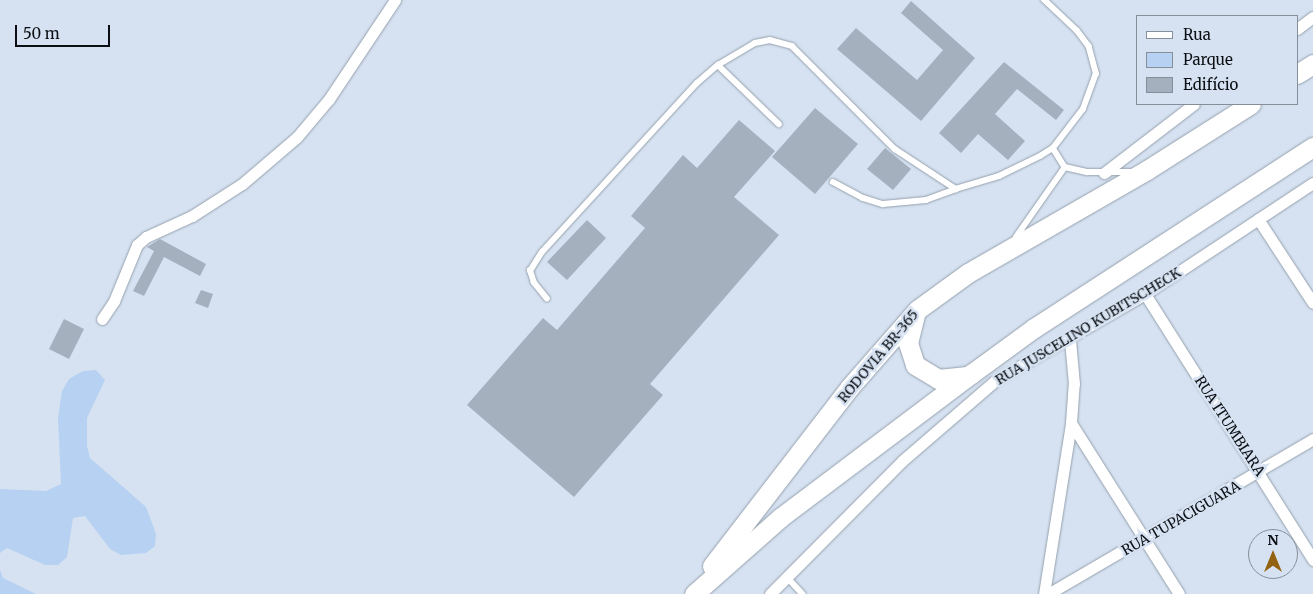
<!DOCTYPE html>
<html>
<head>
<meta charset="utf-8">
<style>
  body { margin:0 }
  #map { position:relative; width:1313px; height:594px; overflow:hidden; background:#d6e2f1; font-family:Merriweather,serif }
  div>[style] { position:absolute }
  .green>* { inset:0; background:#b6d1f1 }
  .building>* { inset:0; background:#a4b0be }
  .roads { filter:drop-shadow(0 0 1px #95a0ae) drop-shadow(0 0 1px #95a0ae) }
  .lane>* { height:5.5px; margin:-2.75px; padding:0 2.75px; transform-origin:2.75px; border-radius:2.75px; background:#fff }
  .street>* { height:11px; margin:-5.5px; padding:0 5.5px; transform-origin:5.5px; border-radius:5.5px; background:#fff }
  .primary>* { height:19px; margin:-9.5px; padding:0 9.5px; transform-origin:9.5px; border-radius:9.5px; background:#fff }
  span { translate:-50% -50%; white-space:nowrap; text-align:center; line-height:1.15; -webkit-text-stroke:5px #d6e2f1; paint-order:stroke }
  .street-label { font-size:14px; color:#0b0f14 }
  .legend { position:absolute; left:1136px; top:15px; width:162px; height:90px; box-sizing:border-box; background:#d6e2f1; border:1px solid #858e99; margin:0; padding:6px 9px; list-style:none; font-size:15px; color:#0b0f14 }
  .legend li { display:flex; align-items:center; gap:10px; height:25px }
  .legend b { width:25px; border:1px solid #858e99 }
  .north { position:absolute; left:1248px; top:529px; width:50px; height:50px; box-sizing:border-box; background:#d6e2f1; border:1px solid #858e99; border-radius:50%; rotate:0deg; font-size:14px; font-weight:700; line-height:20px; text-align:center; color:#0b0f14 }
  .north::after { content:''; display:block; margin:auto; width:18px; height:22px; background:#926210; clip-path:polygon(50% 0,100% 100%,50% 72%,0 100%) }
  .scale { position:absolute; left:15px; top:25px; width:95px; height:22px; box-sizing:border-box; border:2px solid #0b0f14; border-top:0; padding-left:6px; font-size:15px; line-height:18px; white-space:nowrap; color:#0b0f14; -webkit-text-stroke:4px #d6e2f1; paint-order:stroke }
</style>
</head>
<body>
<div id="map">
  <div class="green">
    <i style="clip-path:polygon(96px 370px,105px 380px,87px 418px,87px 446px,90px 458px,146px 507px,156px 534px,155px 546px,146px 553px,121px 555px,110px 549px,85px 516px,73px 518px,67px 557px,58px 565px,45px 565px,7px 548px,0 553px,0 489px,46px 491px,61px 484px,58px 418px,62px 391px,69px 379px,83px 371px)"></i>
    <i style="clip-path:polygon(0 570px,3px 578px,36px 594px,0 594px)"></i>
  </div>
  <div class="building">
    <i style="clip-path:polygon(911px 1px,975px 58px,921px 121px,837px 49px,856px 28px,917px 80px,943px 50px,901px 13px)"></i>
    <i style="clip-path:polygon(1004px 62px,1064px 110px,1056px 120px,1017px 89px,995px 114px,1025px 141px,1008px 160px,978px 134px,961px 153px,939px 133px)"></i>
    <i style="clip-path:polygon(815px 108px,858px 144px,815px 194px,772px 157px)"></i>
    <i style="clip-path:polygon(739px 120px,775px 151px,734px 197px,779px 235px,650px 384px,663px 395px,574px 497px,467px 405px,543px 318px,557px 330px,645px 228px,631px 216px,683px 155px,697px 168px)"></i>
    <i style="clip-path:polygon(885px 148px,911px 169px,893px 190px,867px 169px)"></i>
    <i style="clip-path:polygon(587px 220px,606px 238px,567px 280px,547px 262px)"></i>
    <i style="clip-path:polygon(160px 239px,206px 264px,200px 276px,164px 257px,144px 296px,133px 291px,154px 251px,147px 247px)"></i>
    <i style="clip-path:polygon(201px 290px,213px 294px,208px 308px,195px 303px)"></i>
    <i style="clip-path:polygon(64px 319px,84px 329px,69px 359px,49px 349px)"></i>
  </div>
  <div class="roads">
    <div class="lane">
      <i style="left:718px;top:65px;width:85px;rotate:44deg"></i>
      <i style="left:1053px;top:148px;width:22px;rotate:58deg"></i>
      <i style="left:1065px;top:167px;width:23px;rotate:13deg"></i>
      <i style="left:1087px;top:172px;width:43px"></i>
      <i style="left:833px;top:182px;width:34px;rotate:28deg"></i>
      <i style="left:863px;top:198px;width:21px;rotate:17deg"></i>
      <i style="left:883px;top:204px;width:43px;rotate:-5.3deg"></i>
      <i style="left:926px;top:200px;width:32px;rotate:-20deg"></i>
      <i style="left:1016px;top:237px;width:85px;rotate:-55deg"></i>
      <i style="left:547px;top:299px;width:21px;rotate:-129deg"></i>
      <i style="left:534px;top:283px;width:13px;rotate:-108deg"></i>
      <i style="left:530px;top:271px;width:22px;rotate:-58deg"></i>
      <i style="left:542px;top:252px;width:229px;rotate:-47.5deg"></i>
      <i style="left:697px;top:83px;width:28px;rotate:-41deg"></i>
      <i style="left:718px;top:65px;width:43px;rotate:-30.7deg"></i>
      <i style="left:755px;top:43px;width:15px;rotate:-11deg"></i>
      <i style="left:770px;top:40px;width:23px;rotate:15deg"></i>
      <i style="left:792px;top:46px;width:146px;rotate:45deg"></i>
      <i style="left:895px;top:149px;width:73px;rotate:33.3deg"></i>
      <i style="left:956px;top:189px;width:45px;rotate:-16.8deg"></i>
      <i style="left:999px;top:176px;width:46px;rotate:-26deg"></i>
      <i style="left:1040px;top:156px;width:15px;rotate:-32deg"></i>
      <i style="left:1053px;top:148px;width:49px;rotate:-52.4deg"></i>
      <i style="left:1083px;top:109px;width:37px;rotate:-70deg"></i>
      <i style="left:1096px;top:74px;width:28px;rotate:-105deg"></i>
      <i style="left:1089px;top:47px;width:20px;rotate:-127deg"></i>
      <i style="left:1077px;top:31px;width:45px;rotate:-136.8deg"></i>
      <i style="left:787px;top:577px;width:23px;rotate:47deg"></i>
    </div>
    <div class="street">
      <i style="left:1297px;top:29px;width:20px;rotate:-37deg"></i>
      <i style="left:1104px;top:173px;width:113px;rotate:-37.5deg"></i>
      <i style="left:1258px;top:219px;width:100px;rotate:56.8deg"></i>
      <i style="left:1145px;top:294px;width:315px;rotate:57.7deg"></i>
      <i style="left:102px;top:319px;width:22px;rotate:-56deg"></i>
      <i style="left:114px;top:301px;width:61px;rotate:-67.7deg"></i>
      <i style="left:137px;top:245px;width:12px;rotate:-42deg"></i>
      <i style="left:146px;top:237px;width:51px;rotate:-24.5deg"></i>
      <i style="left:192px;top:216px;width:59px;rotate:-32.6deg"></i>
      <i style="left:242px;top:184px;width:72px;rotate:-40.5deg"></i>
      <i style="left:297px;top:137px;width:50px;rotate:-49.9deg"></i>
      <i style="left:329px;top:99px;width:119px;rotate:-56.3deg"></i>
      <i style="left:1071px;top:423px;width:202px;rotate:57.7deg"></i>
      <i style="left:770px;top:594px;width:187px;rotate:-45.2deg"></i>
      <i style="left:902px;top:461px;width:124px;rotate:-40.8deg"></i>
      <i style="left:996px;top:380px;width:172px;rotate:-30deg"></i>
      <i style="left:1145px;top:294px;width:201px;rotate:-33.5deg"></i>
      <i style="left:1044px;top:594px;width:173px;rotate:-81deg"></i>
      <i style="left:1071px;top:423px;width:39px;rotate:-86deg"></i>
      <i style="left:1074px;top:384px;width:44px;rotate:-95.2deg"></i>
      <i style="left:1048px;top:594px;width:307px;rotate:-30.3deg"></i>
    </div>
    <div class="primary">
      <i style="left:1297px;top:74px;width:19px;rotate:-32deg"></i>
      <i style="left:915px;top:315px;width:29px;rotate:104deg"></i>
      <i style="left:908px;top:343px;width:23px;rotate:72deg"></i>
      <i style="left:915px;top:365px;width:27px;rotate:31deg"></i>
      <i style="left:938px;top:379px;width:27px;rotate:-6deg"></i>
      <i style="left:712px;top:566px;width:225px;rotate:-52.4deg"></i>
      <i style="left:849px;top:388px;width:103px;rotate:-48.9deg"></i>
      <i style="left:917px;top:310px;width:63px;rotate:-36deg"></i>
      <i style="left:968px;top:273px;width:207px;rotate:-29.9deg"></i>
      <i style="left:1147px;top:170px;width:123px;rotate:-32.4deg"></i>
      <i style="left:694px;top:594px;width:116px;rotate:-41.5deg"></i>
      <i style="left:781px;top:517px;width:238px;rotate:-37deg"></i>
      <i style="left:971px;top:374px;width:78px;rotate:-36.1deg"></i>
      <i style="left:1034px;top:328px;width:333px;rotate:-33deg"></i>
    </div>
  </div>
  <div class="street-label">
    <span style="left:1088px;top:326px;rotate:-31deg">RUA JUSCELINO KUBITSCHECK</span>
    <span style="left:878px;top:356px;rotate:-50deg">RODOVIA BR-365</span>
    <span style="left:1230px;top:426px;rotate:57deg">RUA ITUMBIARA</span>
    <span style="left:1181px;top:518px;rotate:-30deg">RUA TUPACIGUARA</span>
  </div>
  <ul class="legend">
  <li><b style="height:6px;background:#fff"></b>Rua</li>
  <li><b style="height:14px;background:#b6d1f1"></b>Parque</li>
  <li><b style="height:14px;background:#a4b0be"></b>Edifício</li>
  </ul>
  <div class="north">N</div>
  <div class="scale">50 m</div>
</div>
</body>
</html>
